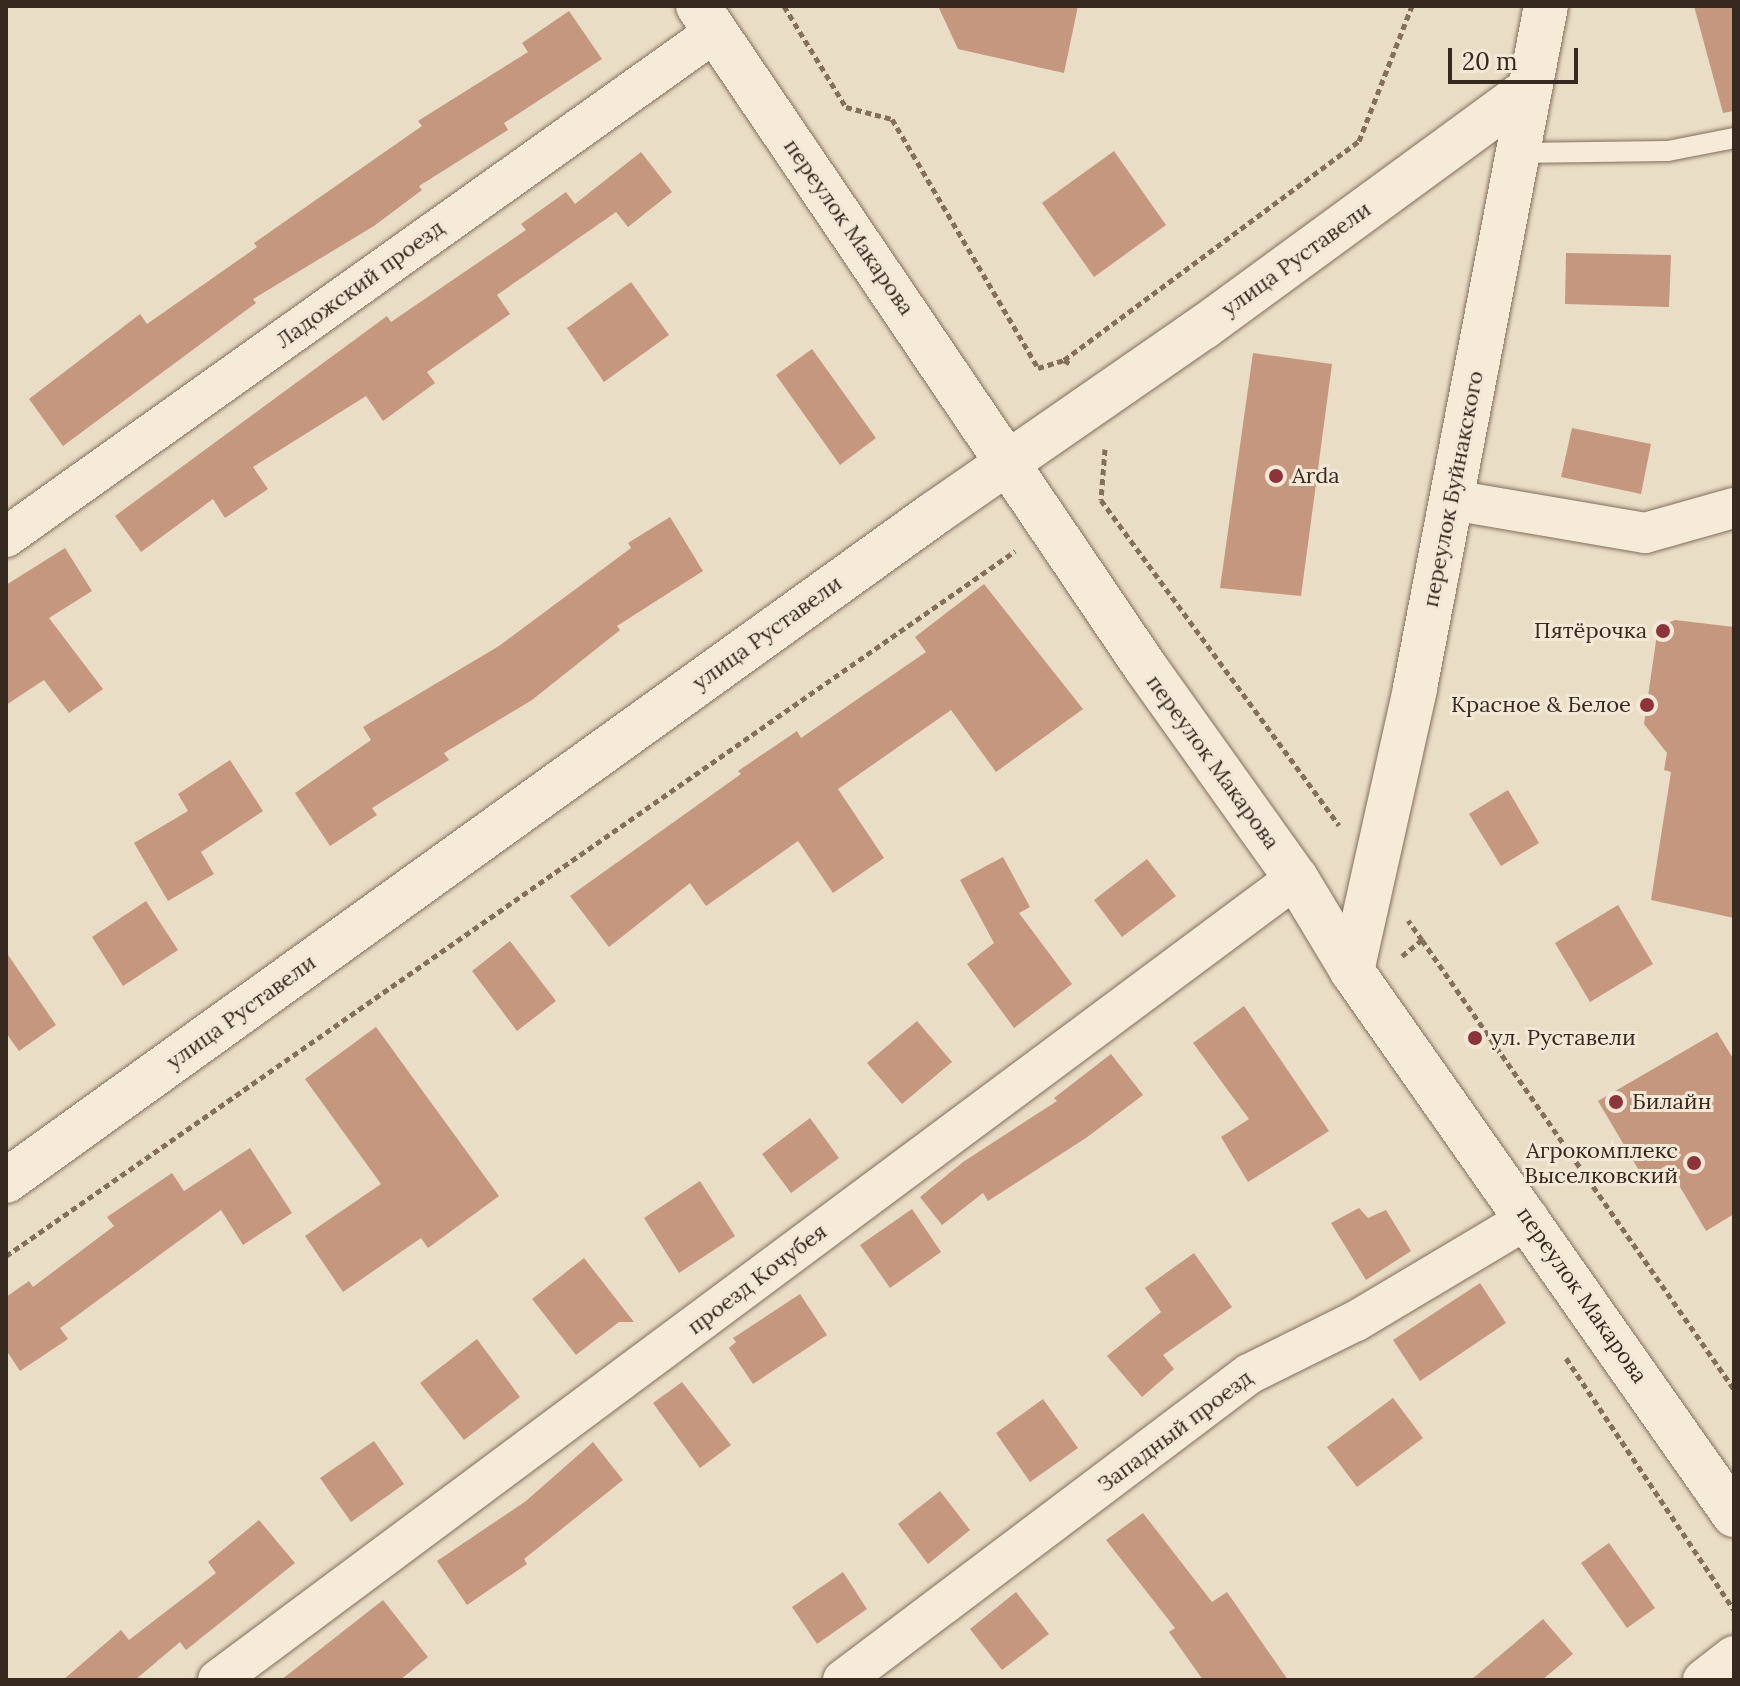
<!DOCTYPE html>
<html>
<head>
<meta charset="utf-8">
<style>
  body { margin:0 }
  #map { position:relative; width:1740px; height:1686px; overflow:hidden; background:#eaddc6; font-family:Lora,serif }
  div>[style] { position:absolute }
  .building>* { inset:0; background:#c5977f }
  .path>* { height:5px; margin-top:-2.5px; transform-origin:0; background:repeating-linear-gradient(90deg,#846f5d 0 6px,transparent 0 10px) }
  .roads { filter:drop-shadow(0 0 2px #846f5d) drop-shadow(0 0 2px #846f5d) }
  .lane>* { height:20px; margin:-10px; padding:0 10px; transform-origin:10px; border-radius:10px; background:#f6ebd9 }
  .street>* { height:40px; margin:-20px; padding:0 20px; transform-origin:20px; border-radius:20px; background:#f6ebd9 }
  .secondary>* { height:44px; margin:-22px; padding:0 22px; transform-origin:22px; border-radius:22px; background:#f6ebd9 }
  .dots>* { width:22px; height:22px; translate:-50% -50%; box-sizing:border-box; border:4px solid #f2e8d5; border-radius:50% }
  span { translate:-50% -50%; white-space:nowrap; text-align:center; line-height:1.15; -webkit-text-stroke:6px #f2e8d5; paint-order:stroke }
  .street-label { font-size:22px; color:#352920 }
  .poi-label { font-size:22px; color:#352920 }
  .left { translate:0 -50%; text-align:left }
  .right { translate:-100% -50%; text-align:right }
  .frame { position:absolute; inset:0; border:8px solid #352920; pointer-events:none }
  .scale { position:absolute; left:1448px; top:48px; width:130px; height:36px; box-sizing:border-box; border:4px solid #352920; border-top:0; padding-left:10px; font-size:24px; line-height:28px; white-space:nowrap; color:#352920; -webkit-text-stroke:6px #f2e8d5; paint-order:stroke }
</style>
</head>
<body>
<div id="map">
  <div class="building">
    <i style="clip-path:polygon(938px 6px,1078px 6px,1064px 73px,958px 49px)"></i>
    <i style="clip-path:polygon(1694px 6px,1734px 6px,1734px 111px,1723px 113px)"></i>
    <i style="clip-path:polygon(569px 11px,602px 59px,504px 123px,508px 130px,419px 186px,422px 190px,374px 226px,253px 299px,256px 303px,63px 446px,29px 399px,140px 314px,147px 324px,257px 247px,254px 243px,422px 126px,418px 121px,528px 52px,522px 43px)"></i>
    <i style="clip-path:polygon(1114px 151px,1166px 225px,1094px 277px,1042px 203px)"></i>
    <i style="clip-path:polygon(641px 152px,672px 192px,628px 227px,616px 212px,497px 295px,510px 314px,427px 372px,435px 383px,383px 421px,366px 396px,253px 467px,268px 489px,225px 518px,213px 499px,141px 552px,115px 516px,387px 316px,391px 322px,526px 230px,521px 224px,566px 192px,575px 204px)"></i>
    <i style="clip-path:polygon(1566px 253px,1671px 255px,1669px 307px,1565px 304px)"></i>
    <i style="clip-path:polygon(631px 282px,669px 335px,604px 382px,567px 328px)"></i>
    <i style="clip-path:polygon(812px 349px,876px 438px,840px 465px,776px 375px)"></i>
    <i style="clip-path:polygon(1253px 353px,1332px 364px,1301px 596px,1220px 588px)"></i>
    <i style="clip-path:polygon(1572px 428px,1651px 444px,1641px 494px,1561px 477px)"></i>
    <i style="clip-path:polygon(670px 517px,703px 571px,617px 626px,620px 630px,532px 700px,444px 753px,449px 760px,372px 808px,377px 815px,330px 846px,295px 793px,371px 740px,363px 727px,499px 646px,631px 548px,628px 543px)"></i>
    <i style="clip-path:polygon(65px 548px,92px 591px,49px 618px,103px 689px,69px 713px,44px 680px,6px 705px,6px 585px)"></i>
    <i style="clip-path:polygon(984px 584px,1083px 709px,996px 772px,951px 710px,838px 789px,884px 858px,833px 893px,798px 841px,706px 906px,690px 883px,609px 947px,570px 896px,741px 774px,738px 771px,797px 731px,801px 738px,926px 652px,915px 637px)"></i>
    <i style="clip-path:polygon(1675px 620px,1734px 627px,1734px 918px,1651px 900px,1671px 772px,1664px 770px,1667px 753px,1644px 724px,1658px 627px)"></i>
    <i style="clip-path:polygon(230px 760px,263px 811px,201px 852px,214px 874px,168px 901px,134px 843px,188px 811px,178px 794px)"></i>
    <i style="clip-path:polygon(1508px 790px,1539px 843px,1501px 866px,1469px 814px)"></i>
    <i style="clip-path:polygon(1003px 857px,1030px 907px,1019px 913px,1072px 984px,1014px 1028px,967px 964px,994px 943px,960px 880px)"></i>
    <i style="clip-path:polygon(1147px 859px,1176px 896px,1122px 937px,1094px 900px)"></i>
    <i style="clip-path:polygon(146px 901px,178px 950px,123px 986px,92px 937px)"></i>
    <i style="clip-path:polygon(1618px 905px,1653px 964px,1590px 1002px,1555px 943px)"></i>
    <i style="clip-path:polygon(510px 941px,556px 1001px,517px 1031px,472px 971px)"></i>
    <i style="clip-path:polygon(6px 952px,56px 1025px,19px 1051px,6px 1033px)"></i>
    <i style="clip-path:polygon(1244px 1006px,1329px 1131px,1248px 1182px,1221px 1137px,1249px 1119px,1193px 1043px)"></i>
    <i style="clip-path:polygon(917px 1021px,952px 1062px,902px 1104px,867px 1063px)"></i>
    <i style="clip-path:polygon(376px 1027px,499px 1196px,428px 1248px,421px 1238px,343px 1292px,305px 1236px,381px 1184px,305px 1079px)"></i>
    <i style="clip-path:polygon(1717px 1032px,1734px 1060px,1734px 1214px,1706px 1231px,1667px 1165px,1644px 1179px,1598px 1101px)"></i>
    <i style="clip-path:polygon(1111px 1054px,1143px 1095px,1086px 1138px,988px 1201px,983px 1193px,942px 1225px,920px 1197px,963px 1162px,1057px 1101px,1054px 1098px)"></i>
    <i style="clip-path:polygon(810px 1118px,839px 1158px,791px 1193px,762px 1154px)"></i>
    <i style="clip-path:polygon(250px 1148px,292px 1213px,243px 1245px,221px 1210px,60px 1328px,68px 1339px,20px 1371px,6px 1350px,6px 1297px,29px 1281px,33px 1287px,114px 1226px,107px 1217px,172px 1173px,184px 1191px)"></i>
    <i style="clip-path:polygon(700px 1181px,735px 1236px,679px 1273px,644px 1218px)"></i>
    <i style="clip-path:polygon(1359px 1208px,1368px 1218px,1386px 1210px,1411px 1251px,1366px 1280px,1331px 1223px)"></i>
    <i style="clip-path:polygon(912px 1209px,941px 1252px,890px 1288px,860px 1245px)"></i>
    <i style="clip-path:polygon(1194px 1253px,1232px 1307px,1163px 1355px,1174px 1369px,1142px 1397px,1107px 1356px,1161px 1312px,1145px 1288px)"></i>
    <i style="clip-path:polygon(584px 1258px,634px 1322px,619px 1322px,576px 1355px,532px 1299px)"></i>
    <i style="clip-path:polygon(1480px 1283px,1506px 1323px,1420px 1381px,1393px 1340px)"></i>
    <i style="clip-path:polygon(800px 1294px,827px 1335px,753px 1384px,729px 1348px,736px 1342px,733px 1338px)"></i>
    <i style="clip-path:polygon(477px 1339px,520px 1397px,464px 1440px,420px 1383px)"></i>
    <i style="clip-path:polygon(682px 1382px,731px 1445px,700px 1468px,653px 1403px)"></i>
    <i style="clip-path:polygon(1393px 1398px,1423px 1438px,1357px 1487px,1327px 1447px)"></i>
    <i style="clip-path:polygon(1043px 1399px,1078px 1448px,1030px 1482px,996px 1433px)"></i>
    <i style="clip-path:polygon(374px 1441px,404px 1484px,351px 1522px,320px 1478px)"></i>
    <i style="clip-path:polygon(593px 1442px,623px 1480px,524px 1559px,527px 1564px,467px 1605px,437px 1561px,526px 1501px)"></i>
    <i style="clip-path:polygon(940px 1491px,970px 1530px,928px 1564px,898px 1524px)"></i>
    <i style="clip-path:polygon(1143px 1513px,1212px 1602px,1227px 1592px,1288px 1680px,1203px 1680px,1169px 1632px,1175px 1628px,1106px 1540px)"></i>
    <i style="clip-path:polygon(259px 1520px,295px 1563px,186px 1650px,180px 1642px,135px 1680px,63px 1680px,121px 1630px,129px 1640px,216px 1573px,208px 1562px)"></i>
    <i style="clip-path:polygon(1609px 1543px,1655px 1608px,1627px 1628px,1581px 1563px)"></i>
    <i style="clip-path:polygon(843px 1572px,867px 1609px,817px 1644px,792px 1607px)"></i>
    <i style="clip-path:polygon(1016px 1592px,1049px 1634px,1002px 1670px,970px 1629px)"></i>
    <i style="clip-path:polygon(383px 1600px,428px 1657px,400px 1680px,281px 1680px)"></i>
    <i style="clip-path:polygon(1543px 1619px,1573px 1654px,1542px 1680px,1471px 1680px)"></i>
  </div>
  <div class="path">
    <i style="left:784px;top:6px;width:119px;rotate:58.5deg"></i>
    <i style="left:846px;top:107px;width:48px;rotate:14.6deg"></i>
    <i style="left:892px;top:119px;width:289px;rotate:59.6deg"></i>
    <i style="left:1038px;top:368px;width:27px;rotate:-17deg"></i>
    <i style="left:1064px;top:360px;width:9px;rotate:32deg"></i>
    <i style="left:1064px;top:360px;width:367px;rotate:-36.6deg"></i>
    <i style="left:1359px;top:141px;width:145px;rotate:-68.6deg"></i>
    <i style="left:1105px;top:449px;width:51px;rotate:94.5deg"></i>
    <i style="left:1101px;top:500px;width:403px;rotate:53.8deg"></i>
    <i style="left:1422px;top:940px;width:547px;rotate:55.21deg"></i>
    <i style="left:1402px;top:956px;width:26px;rotate:-39deg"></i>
    <i style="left:1422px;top:940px;width:24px;rotate:-125deg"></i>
    <i style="left:6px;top:1256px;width:1231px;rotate:-34.94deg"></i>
    <i style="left:1566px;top:1358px;width:303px;rotate:56.3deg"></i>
  </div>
  <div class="roads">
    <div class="lane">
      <i style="left:1517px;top:153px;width:151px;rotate:-0.8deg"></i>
      <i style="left:1668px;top:151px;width:67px;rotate:-11.1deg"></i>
    </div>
    <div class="street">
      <i style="left:1452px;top:500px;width:196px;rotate:9.7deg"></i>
      <i style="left:1645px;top:533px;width:92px;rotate:-15.7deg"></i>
      <i style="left:6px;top:537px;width:870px;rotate:-35.46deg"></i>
      <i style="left:218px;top:1680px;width:1344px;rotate:-36.65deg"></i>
      <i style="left:843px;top:1680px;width:508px;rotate:-37.01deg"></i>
      <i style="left:1249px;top:1374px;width:119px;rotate:-26.4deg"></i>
      <i style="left:1356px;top:1321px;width:201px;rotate:-30.8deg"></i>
      <i style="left:1703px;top:1680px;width:39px;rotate:-38deg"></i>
    </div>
    <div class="secondary">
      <i style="left:698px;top:6px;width:799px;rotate:55.91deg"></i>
      <i style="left:1146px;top:668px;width:258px;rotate:54.5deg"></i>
      <i style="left:1296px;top:878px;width:109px;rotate:58.9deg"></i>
      <i style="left:1352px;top:971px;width:665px;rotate:54.92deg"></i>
      <i style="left:1352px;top:971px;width:290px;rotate:-77.4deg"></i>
      <i style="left:1415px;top:688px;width:694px;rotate:-79.13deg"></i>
      <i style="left:6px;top:1181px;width:1144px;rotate:-35.72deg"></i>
      <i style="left:935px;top:513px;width:327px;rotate:-34.7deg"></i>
      <i style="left:1204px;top:327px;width:404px;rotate:-36.2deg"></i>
    </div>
  </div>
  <div class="dots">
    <i style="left:1276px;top:476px;background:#8d333a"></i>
    <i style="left:1663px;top:631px;background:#8d333a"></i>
    <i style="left:1647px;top:705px;background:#8d333a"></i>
    <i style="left:1475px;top:1038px;background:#8d333a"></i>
    <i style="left:1616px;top:1102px;background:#8d333a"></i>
    <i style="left:1694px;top:1163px;background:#8d333a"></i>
  </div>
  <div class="street-label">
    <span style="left:849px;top:227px;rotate:55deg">переулок Макарова</span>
    <span style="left:1296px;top:259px;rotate:-36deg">улица Руставели</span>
    <span style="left:360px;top:284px;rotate:-36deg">Ладожский проезд</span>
    <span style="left:1453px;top:489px;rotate:-79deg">переулок Буйнакского</span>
    <span style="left:767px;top:633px;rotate:-36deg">улица Руставели</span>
    <span style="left:1213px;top:762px;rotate:54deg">переулок Макарова</span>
    <span style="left:241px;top:1012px;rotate:-36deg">улица Руставели</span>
    <span style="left:757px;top:1279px;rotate:-37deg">проезд Кочубея</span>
    <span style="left:1582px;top:1295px;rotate:55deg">переулок Макарова</span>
    <span style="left:1175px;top:1431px;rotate:-37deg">Западный проезд</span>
  </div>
  <div class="poi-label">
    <span class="left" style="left:1292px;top:476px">Arda</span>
    <span class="right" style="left:1647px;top:631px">Пятёрочка</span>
    <span class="right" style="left:1631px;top:705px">Красное &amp; Белое</span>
    <span class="left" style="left:1491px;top:1038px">ул. Руставели</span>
    <span class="left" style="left:1632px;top:1102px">Билайн</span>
    <span class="right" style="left:1678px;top:1163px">Агрокомплекс<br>Выселковский</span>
  </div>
  <div class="frame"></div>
  <div class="scale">20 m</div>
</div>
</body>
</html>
